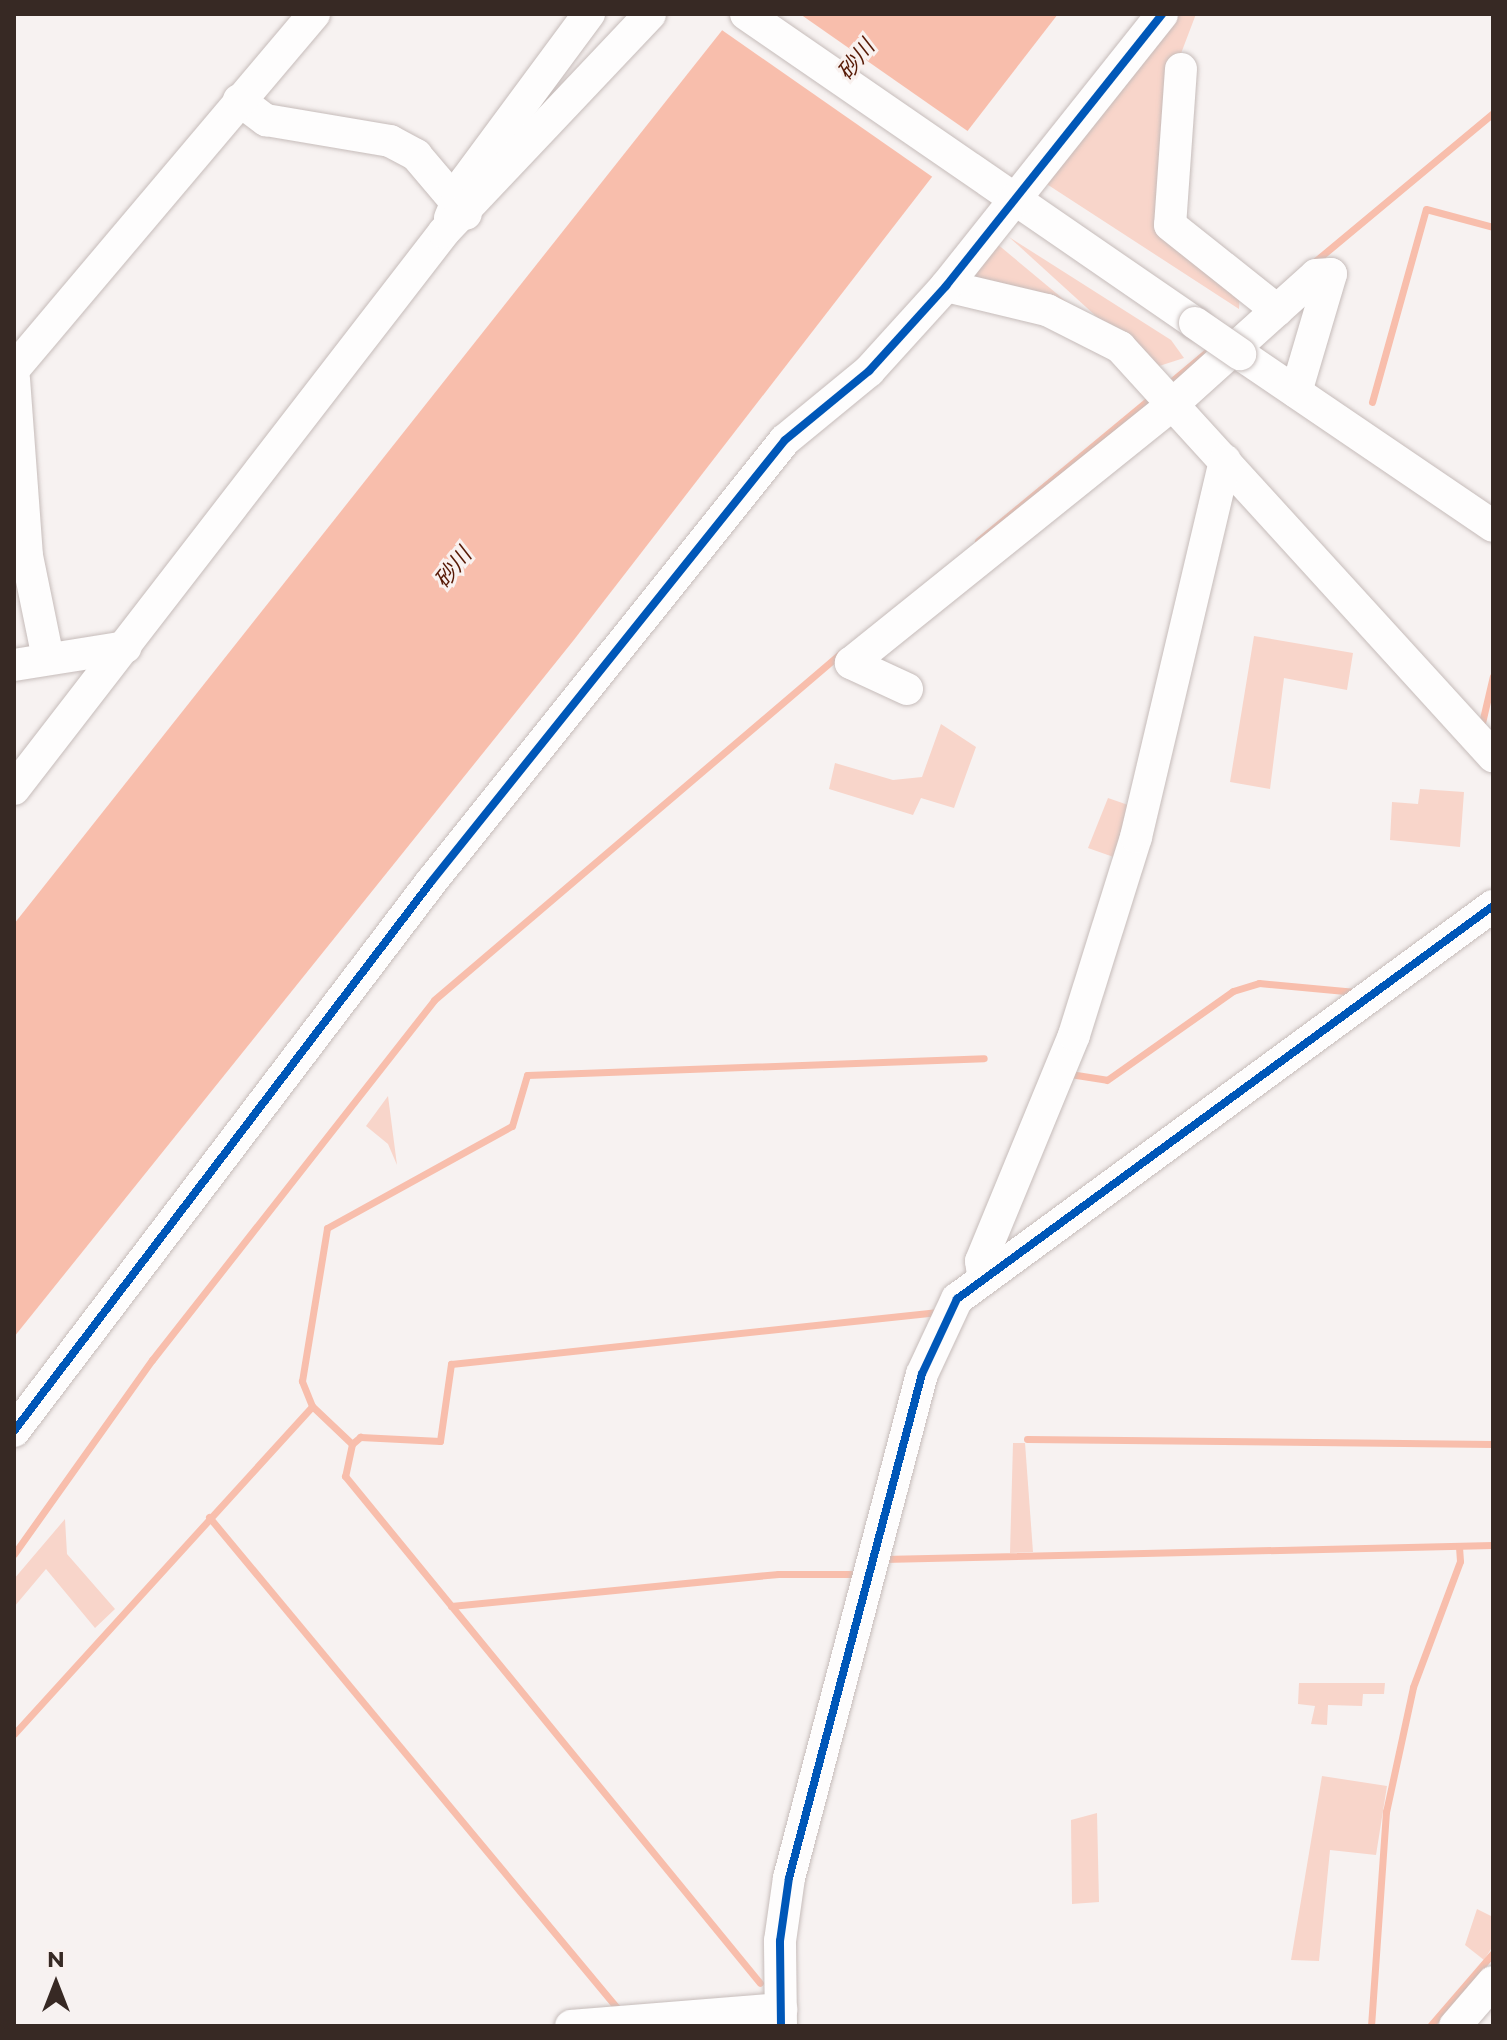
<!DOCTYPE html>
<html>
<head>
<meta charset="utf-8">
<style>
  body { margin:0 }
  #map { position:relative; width:1507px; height:2040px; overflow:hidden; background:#f7f2f1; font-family:Montserrat,"Noto Sans JP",sans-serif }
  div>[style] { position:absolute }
  .green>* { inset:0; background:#f8d5ca }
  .water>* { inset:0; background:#f8beac }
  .pier>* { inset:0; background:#f7f2f1 }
  .stream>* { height:7px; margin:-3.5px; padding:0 3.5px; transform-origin:3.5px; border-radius:3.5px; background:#f8beac }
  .roads { filter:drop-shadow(0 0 2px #c6bcba) drop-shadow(0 0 2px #c6bcba) }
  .minor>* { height:32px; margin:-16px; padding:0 16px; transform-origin:16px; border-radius:16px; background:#fefdfd }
  .bridges { filter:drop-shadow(0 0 2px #c6bcba) drop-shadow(0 0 2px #c6bcba) }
  .minor-bridge>* { height:32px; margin:-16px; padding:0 16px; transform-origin:16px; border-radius:16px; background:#fefdfd }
  .cycleway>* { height:8px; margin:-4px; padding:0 4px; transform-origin:4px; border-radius:4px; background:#0057b8 }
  span { translate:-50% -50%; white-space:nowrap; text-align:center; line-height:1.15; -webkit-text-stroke:6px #f9f1ef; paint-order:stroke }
  .water-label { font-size:22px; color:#571905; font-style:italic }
  .frame { position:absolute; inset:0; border:16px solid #372924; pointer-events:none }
  .north { position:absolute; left:16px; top:1944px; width:80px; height:80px; -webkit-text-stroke:6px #f9f1ef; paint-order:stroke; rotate:0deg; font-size:22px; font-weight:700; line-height:32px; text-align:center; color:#372924 }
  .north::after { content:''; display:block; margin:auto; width:28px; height:36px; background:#372924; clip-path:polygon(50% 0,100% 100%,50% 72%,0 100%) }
</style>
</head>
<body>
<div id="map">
  <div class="green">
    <i style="clip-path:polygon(1172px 14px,1196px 14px,1177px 64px,1162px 223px,1240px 289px,1239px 309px,1042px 181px)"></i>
    <i style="clip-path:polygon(1009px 237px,1171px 340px,1184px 358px,1153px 368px)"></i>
    <i style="clip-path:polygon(996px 243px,1086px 318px,969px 277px)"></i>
    <i style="clip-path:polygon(1254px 636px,1353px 653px,1347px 690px,1284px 678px,1270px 789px,1230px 782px)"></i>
    <i style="clip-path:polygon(941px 724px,976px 747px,954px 808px,921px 798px,913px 815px,829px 789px,835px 763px,893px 780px,922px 777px)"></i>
    <i style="clip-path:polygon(1420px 789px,1464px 792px,1460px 847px,1390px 840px,1392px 802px,1418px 804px)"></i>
    <i style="clip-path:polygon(1108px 798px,1131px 806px,1122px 860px,1088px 848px)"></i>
    <i style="clip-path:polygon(388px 1096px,397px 1165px,388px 1144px,366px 1126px)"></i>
    <i style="clip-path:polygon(1013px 1443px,1025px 1443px,1033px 1552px,1010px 1553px)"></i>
    <i style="clip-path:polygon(65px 1519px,67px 1554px,115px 1609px,95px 1628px,46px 1569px,14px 1607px,14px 1579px)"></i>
    <i style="clip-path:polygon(1299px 1683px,1385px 1683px,1384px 1694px,1363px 1694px,1362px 1706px,1328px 1705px,1327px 1725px,1311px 1724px,1315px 1706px,1298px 1704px)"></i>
    <i style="clip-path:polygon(1322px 1776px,1387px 1786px,1376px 1855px,1330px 1850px,1319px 1961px,1291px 1960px)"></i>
    <i style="clip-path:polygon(1097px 1813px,1099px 1902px,1072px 1904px,1071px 1820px)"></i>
    <i style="clip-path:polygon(1477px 1909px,1493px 1917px,1493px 1946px,1484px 1960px,1465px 1945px)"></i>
  </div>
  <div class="water">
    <i style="clip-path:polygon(735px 14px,1058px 14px,573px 641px,14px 1337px,14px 924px)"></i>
  </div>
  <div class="pier">
    <i style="clip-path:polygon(730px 14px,800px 14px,969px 132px,934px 178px,719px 28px)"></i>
  </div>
  <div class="stream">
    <i style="left:1313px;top:263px;width:234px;rotate:-39.8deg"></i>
    <i style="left:1166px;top:386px;width:64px;rotate:-39.9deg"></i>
    <i style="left:1372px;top:402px;width:200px;rotate:-74.4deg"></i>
    <i style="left:1426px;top:209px;width:69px;rotate:15deg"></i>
    <i style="left:978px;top:541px;width:227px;rotate:-39.6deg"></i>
    <i style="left:1481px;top:727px;width:52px;rotate:-76.8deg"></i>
    <i style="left:1070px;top:1074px;width:37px;rotate:9deg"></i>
    <i style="left:1107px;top:1080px;width:154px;rotate:-35.2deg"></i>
    <i style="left:1233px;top:991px;width:27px;rotate:-17deg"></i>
    <i style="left:1259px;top:983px;width:97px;rotate:5.3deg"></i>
    <i style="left:312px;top:1406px;width:55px;rotate:43.5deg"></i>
    <i style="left:352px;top:1444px;width:33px;rotate:102deg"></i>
    <i style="left:345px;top:1476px;width:655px;rotate:50.7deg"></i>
    <i style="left:1027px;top:1439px;width:466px;rotate:0.6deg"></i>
    <i style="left:352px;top:1444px;width:11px;rotate:-41deg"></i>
    <i style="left:360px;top:1437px;width:80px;rotate:2.9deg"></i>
    <i style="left:440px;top:1441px;width:78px;rotate:-81.9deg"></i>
    <i style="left:451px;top:1364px;width:490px;rotate:-6.1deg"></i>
    <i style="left:209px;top:1517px;width:646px;rotate:50.27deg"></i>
    <i style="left:14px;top:1554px;width:238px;rotate:-54.6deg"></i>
    <i style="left:152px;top:1360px;width:457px;rotate:-51.9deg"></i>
    <i style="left:434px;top:1000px;width:535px;rotate:-40.45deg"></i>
    <i style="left:883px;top:1559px;width:610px;rotate:-1.31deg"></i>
    <i style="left:451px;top:1606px;width:329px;rotate:-5.6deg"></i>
    <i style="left:778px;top:1574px;width:76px"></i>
    <i style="left:14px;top:1734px;width:443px;rotate:-47.7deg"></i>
    <i style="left:312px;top:1406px;width:27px;rotate:-112deg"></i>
    <i style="left:302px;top:1381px;width:155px;rotate:-80.7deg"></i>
    <i style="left:327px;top:1228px;width:211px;rotate:-28.9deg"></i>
    <i style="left:512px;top:1126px;width:53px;rotate:-73.6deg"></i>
    <i style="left:527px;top:1075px;width:457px;rotate:-2.1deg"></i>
    <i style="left:1371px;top:2026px;width:215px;rotate:-86deg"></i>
    <i style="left:1386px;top:1812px;width:128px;rotate:-77.8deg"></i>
    <i style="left:1413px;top:1687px;width:134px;rotate:-69.5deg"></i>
    <i style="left:1460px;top:1561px;width:15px;rotate:-94deg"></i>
    <i style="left:1430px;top:2026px;width:96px;rotate:-49.2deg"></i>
  </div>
  <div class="roads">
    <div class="minor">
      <i style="left:746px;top:14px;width:545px;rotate:34.54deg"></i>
      <i style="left:1181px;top:69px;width:156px;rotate:94deg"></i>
      <i style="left:1170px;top:225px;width:137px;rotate:38.5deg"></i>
      <i style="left:239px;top:100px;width:34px;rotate:37deg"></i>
      <i style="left:266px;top:120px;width:126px;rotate:9.6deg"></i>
      <i style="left:390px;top:141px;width:30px;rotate:28deg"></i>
      <i style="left:416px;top:155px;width:77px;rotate:49.7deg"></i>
      <i style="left:450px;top:218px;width:41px;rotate:-67.2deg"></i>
      <i style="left:466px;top:180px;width:207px;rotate:-53.5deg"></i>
      <i style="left:946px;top:286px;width:104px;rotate:13.4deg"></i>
      <i style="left:1047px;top:310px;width:82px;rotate:26.9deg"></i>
      <i style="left:1120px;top:347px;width:554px;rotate:47.64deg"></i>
      <i style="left:1240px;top:354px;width:306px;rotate:34.2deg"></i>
      <i style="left:14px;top:369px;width:465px;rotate:-49.8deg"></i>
      <i style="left:14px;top:379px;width:177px;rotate:85.8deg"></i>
      <i style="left:27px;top:556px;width:104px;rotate:78.4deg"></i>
      <i style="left:14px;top:665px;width:113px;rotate:-9.1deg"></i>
      <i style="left:907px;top:689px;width:62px;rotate:-155.1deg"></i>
      <i style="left:851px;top:663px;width:415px;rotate:-38.8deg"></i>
      <i style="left:1174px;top:403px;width:191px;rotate:-42deg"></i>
      <i style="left:1316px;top:275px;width:15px;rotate:-4deg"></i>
      <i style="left:1331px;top:274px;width:123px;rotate:106.5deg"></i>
      <i style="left:14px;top:789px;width:704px;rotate:-52.33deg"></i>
      <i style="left:444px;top:232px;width:300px;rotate:-46.6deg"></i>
      <i style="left:983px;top:1275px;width:14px;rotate:-98deg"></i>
      <i style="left:981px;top:1261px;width:244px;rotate:-67.6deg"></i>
      <i style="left:1074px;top:1035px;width:207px;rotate:-72.6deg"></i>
      <i style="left:1136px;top:837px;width:387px;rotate:-76.7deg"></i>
      <i style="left:14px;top:1431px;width:689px;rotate:-52.78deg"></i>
      <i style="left:431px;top:882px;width:566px;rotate:-51.31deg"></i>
      <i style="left:785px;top:440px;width:109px;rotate:-39.4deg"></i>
      <i style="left:869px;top:371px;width:115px;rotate:-47.8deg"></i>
      <i style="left:946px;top:286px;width:347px;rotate:-51.5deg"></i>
      <i style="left:571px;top:2026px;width:211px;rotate:-4.6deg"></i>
      <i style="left:781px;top:2026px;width:85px;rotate:-90.7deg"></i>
      <i style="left:780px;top:1941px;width:64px;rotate:-81.9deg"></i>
      <i style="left:789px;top:1878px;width:521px;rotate:-75.22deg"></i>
      <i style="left:922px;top:1374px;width:83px;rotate:-65deg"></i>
      <i style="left:957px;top:1299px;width:665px;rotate:-36.25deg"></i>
      <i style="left:1455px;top:2026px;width:58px;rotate:-49.2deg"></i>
    </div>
  </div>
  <div class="bridges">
    <div class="minor-bridge">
      <i style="left:1195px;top:323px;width:55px;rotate:34.6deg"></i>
    </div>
  </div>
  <div class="cycleway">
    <i style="left:14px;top:1431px;width:689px;rotate:-52.78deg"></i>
    <i style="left:431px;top:882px;width:566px;rotate:-51.31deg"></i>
    <i style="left:785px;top:440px;width:109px;rotate:-39.4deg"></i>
    <i style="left:869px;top:371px;width:115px;rotate:-47.8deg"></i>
    <i style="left:946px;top:286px;width:347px;rotate:-51.5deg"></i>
    <i style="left:781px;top:2026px;width:85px;rotate:-90.7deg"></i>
    <i style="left:780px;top:1941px;width:64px;rotate:-81.9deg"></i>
    <i style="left:789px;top:1878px;width:521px;rotate:-75.22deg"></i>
    <i style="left:922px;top:1374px;width:83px;rotate:-65deg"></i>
    <i style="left:957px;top:1299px;width:665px;rotate:-36.25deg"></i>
  </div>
  <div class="water-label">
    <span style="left:856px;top:60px;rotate:-52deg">砂川</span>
    <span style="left:453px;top:568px;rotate:-52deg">砂川</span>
  </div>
  <div class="frame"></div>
  <div class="north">N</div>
</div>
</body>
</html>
